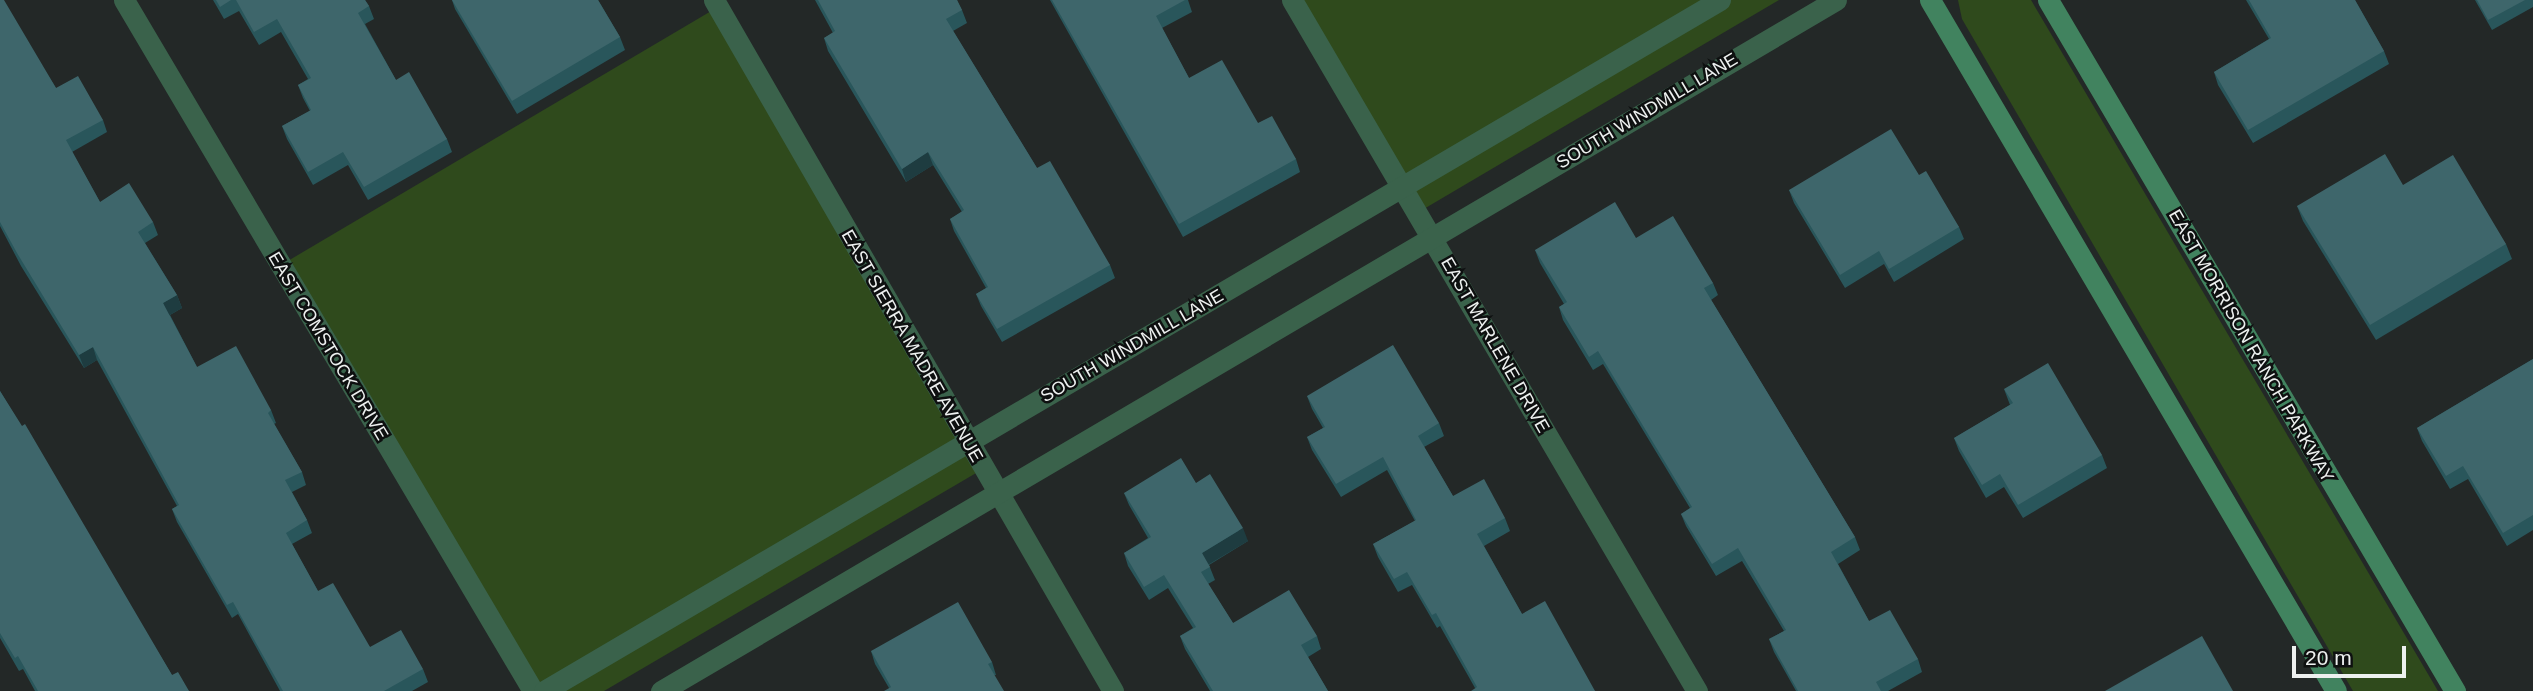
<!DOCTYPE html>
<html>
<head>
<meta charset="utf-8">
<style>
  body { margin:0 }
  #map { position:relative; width:2533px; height:691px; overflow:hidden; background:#232827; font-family:Arial,sans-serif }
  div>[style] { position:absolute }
  .green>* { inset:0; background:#2f4a1c }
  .street>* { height:21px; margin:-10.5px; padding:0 10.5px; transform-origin:10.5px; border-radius:10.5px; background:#3a624b }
  .secondary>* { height:21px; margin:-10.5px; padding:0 10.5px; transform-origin:10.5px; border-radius:10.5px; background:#41835f }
  .wall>* { inset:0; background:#29565b }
  .shaded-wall>* { inset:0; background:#1e3c40 }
  .building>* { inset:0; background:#3e666b }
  span { translate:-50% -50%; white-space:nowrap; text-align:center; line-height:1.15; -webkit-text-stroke:5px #0e1010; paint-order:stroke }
  .street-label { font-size:18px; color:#edf0ef }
  .scale { position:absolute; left:2292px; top:646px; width:114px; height:32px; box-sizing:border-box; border:4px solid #edf0ef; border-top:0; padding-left:9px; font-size:21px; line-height:24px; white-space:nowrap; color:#edf0ef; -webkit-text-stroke:5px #0e1010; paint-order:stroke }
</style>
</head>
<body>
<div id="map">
  <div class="green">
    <i style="clip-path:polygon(1292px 0,1779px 0,1417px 213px)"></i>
    <i style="clip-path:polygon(1958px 0,2031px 0,2438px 691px,2353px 691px,1962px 19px)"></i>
    <i style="clip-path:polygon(718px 7px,983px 469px,604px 691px,533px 691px,281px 265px)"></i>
  </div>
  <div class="street">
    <i style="left:124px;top:0;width:803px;rotate:59.38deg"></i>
    <i style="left:714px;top:0;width:798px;rotate:60deg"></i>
    <i style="left:1292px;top:0;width:801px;rotate:59.63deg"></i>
    <i style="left:544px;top:691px;width:1364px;rotate:-30.44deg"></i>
    <i style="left:661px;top:691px;width:1363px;rotate:-30.46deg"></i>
  </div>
  <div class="secondary">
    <i style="left:1930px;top:0;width:801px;rotate:59.56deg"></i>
    <i style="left:2048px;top:0;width:802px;rotate:59.5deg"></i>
  </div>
  <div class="wall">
    <i style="clip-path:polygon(0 0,56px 88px,103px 120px,107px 132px,72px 152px,100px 202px,153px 222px,158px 235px,145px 243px,177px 295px,182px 308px,170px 315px,197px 367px,271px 410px,276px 423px,274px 424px,302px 472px,306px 485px,292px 492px,307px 520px,312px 533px,292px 544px,318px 591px,370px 647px,423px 669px,428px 682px,412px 691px,280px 691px,238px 614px,232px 618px,177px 522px,172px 509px,177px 506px,97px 360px,84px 368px,21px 266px,0 226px)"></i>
    <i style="clip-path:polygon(213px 0,365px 0,369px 6px,374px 19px,365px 24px,396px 80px,447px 139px,452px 152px,368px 200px,348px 165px,313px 185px,287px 139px,282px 126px,310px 111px,303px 98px,298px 85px,308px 79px,281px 32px,259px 45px,239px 11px,224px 19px)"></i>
    <i style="clip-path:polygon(452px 0,598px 0,620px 37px,625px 50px,517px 114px,455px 9px)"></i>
    <i style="clip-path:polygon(815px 0,957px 0,962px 10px,967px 23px,953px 31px,1037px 168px,1110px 265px,1115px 278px,1002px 342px,981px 306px,976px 294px,986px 288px,954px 231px,950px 219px,962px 212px,933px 165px,906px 182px,828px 51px,824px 38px,833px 33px)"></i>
    <i style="clip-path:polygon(1050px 0,1188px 0,1192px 12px,1162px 28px,1189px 78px,1258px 123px,1296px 159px,1300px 172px,1183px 237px)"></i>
    <i style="clip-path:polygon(2246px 0,2355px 0,2384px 51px,2389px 64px,2253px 143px,2218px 85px,2214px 72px,2269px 39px)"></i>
    <i style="clip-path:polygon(2475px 0,2533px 0,2533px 7px,2492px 30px)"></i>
    <i style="clip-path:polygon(1919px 175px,1959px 227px,1964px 239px,1894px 282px,1884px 264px,1845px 288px,1794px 203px,1789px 190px)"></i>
    <i style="clip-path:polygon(2403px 185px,2506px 244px,2512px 259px,2376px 340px,2303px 221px,2297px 206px)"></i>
    <i style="clip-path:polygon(1636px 238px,1713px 283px,1718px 295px,1711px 300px,1855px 537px,1860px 550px,1838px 564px,1869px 621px,1918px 659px,1922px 672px,1888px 691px,1796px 691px,1774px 652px,1769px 639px,1784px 631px,1742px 561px,1716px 576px,1686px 526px,1681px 514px,1690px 508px,1603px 364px,1593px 370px,1563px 320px,1559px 307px,1564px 304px,1540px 263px,1535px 250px)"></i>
    <i style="clip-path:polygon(2533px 359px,2533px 530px,2507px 546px,2468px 479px,2450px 489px,2422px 441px,2417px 428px)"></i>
    <i style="clip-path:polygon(2004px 389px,2102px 455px,2107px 468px,2023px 518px,2004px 487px,1986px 498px,1959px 451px,1954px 438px,2010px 405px)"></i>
    <i style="clip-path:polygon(0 391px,172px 675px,189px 691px,35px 691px,23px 669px,19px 671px,0 638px)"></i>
    <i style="clip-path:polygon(1307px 396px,1439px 423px,1444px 436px,1424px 447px,1453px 496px,1505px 518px,1510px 531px,1484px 546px,1522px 614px,1595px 691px,1475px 688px,1440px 626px,1437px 628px,1412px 585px,1398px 592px,1378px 557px,1373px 544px,1415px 521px,1387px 470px,1341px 497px,1312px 450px,1307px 437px,1323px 428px,1312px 409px)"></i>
    <i style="clip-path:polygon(1196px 483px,1248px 541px,1209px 565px,1215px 580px,1208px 584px,1233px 623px,1317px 636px,1321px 649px,1308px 657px,1328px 691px,1210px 691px,1185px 649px,1180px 636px,1193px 628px,1168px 588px,1149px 600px,1128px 566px,1124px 553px,1148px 538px,1129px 505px,1124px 493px)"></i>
    <i style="clip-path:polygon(871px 651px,992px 662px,996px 675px,889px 688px,875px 664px)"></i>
  </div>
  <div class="shaded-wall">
    <i style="clip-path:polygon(928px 152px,933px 165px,906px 182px,902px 169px)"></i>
    <i style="clip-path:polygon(177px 295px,182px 308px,168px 316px,163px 303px)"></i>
    <i style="clip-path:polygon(93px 347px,97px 360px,84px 368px,79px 355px)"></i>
    <i style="clip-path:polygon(1243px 528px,1248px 541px,1206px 566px,1202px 553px)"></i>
  </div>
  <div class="building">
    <i style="clip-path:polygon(0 0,4px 0,56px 88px,78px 76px,103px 120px,66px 140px,100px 202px,129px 183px,153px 222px,138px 232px,177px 295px,163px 303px,197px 367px,236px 346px,271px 410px,268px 413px,302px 472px,285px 480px,307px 520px,286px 533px,318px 591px,333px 583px,370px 647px,401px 630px,423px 669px,384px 691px,283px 691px,233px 602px,227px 605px,172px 509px,179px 505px,93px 347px,79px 355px,17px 253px,0 222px)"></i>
    <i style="clip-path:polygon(216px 0,231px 0,220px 7px)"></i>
    <i style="clip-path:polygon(236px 0,365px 0,369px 6px,358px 13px,396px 80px,409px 72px,447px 139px,364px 187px,343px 152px,308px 172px,282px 126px,311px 110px,298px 85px,311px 78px,277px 19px,254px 32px)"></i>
    <i style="clip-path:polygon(452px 0,598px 0,620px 37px,512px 101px)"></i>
    <i style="clip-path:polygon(818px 0,957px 0,962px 10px,946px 19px,1037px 168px,1050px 161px,1110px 265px,997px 329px,976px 294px,988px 287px,950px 219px,964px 210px,928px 152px,902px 169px,824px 38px,835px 31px)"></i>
    <i style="clip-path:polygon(1052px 0,1185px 0,1156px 16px,1189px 78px,1222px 60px,1258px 123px,1272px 116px,1296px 159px,1179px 224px)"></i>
    <i style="clip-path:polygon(2249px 0,2355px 0,2384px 51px,2248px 130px,2214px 72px,2271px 38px)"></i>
    <i style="clip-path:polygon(2477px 0,2525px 0,2488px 20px)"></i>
    <i style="clip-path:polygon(1891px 129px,1919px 175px,1926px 171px,1959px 227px,1889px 269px,1879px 251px,1840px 275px,1789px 190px)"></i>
    <i style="clip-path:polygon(2385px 154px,2403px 185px,2453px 155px,2506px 244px,2370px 325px,2297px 206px)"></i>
    <i style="clip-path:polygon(1615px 202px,1636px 238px,1673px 216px,1713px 283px,1704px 288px,1855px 537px,1831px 552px,1869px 621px,1890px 610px,1918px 659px,1876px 682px,1881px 691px,1798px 691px,1769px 639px,1786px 630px,1738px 548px,1712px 564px,1681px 514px,1692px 507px,1598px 351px,1589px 357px,1559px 307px,1567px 302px,1535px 250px)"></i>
    <i style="clip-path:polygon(1393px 345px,1439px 423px,1418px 436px,1453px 496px,1484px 479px,1505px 518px,1477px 534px,1522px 614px,1545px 601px,1595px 691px,1471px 691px,1477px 687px,1436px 613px,1432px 615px,1407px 572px,1394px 579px,1373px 544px,1416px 520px,1383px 457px,1336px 484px,1307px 437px,1325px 427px,1307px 396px)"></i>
    <i style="clip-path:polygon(2533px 359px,2533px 515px,2503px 533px,2463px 466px,2446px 476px,2417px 428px)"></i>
    <i style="clip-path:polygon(2048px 363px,2102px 455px,2018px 505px,2000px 474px,1982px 485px,1954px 438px,2013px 403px,2004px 389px)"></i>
    <i style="clip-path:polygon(0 391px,22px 426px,25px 424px,172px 675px,178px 672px,189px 691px,38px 691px,18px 656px,15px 658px,0 633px)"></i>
    <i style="clip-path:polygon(1181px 458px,1196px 483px,1210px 474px,1243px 528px,1202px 553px,1210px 567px,1201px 572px,1233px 623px,1289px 590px,1317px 636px,1301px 645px,1328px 691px,1213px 691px,1180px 636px,1196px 627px,1164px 575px,1144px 587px,1124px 553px,1151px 537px,1124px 493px)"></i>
    <i style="clip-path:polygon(958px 602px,992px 662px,988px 664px,1004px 691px,884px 691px,891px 687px,871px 651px)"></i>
    <i style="clip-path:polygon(2202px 636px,2233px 691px,2105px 691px)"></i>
  </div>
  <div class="street-label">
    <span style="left:1647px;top:111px;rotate:-31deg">SOUTH WINDMILL LANE</span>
    <span style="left:1495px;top:345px;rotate:60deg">EAST MARLENE DRIVE</span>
    <span style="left:328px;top:346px;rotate:59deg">EAST COMSTOCK DRIVE</span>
    <span style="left:912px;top:346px;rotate:60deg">EAST SIERRA MADRE AVENUE</span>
    <span style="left:1132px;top:346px;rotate:-30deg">SOUTH WINDMILL LANE</span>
    <span style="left:2251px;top:346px;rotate:60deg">EAST MORRISON RANCH PARKWAY</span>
  </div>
  <div class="scale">20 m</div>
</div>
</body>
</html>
